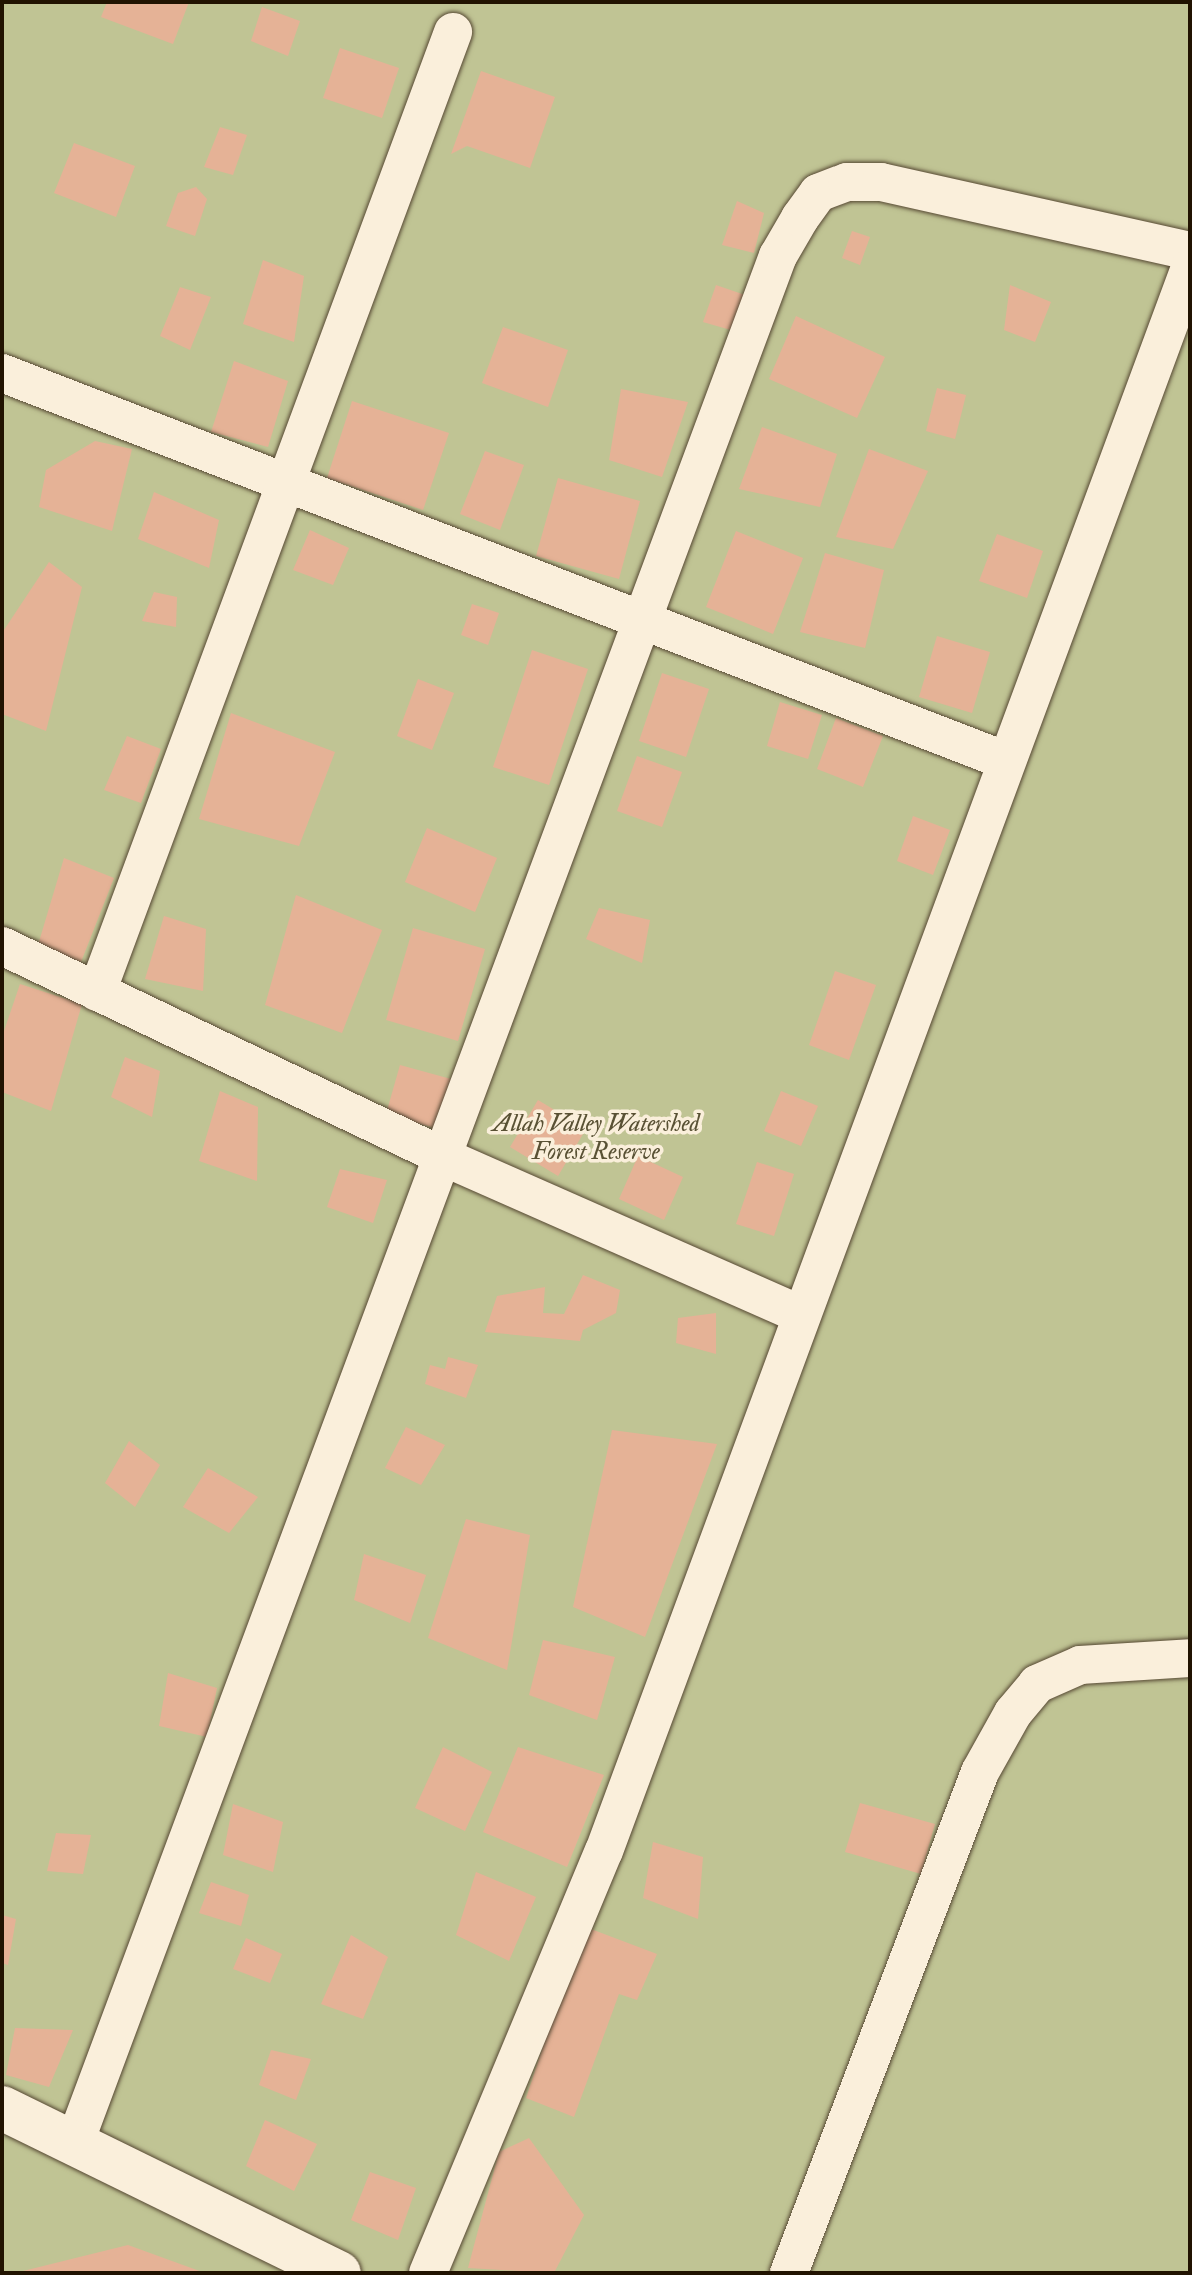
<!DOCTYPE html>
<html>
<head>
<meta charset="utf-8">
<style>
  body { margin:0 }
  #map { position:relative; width:1192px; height:2275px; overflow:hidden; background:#f7e6c8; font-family:"IM FELL Double Pica",serif }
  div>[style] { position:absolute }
  .green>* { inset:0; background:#c0c494 }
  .building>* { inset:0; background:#e5b296 }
  .roads { filter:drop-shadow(0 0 2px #564833) drop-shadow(0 0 2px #564833) }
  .street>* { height:38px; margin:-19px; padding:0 19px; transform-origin:19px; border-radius:19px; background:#faefdb }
  .secondary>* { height:44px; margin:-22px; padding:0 22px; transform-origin:22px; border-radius:22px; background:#faefdb }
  span { translate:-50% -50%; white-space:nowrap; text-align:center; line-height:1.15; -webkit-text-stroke:7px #faefdb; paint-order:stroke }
  .park-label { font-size:24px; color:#595134; font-style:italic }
  .frame { position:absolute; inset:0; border:4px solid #211301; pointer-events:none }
</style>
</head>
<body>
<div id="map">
  <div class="green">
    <i style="clip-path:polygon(2px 2px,1190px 2px,1190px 2273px,2px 2273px)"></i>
  </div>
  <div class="building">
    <i style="clip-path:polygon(107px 2px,189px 2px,173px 44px,101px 17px)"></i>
    <i style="clip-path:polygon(262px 7px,300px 21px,288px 56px,251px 41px)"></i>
    <i style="clip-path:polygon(340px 48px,399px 68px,382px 118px,323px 98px)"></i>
    <i style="clip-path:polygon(481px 71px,555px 97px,530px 168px,467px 146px,451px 154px)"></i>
    <i style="clip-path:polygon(220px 127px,247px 135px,233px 175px,204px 167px)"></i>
    <i style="clip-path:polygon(74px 143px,135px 166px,116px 217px,54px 193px)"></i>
    <i style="clip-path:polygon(196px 187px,207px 199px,195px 236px,166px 226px,178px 193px)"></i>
    <i style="clip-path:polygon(737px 201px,764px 213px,754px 253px,722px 245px)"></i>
    <i style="clip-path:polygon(852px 231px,870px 237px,860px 265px,842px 258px)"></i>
    <i style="clip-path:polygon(263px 260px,304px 276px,294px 342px,243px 324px)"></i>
    <i style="clip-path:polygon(716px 285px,745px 295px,734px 331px,703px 322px)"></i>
    <i style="clip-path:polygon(1010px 285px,1051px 302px,1035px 342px,1004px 330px)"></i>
    <i style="clip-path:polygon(180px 287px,211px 297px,190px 350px,160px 336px)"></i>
    <i style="clip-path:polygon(796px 316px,885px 357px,857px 418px,769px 379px)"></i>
    <i style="clip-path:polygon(503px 327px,568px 350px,548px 407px,482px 383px)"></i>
    <i style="clip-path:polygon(234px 361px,288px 381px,268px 447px,211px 432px)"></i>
    <i style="clip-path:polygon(937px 388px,966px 395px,955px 439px,926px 431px)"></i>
    <i style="clip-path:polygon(621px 389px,688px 402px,662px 477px,609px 460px)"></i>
    <i style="clip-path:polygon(352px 401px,449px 433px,423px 510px,327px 478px)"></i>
    <i style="clip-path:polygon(762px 427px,837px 454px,820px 507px,739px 489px)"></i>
    <i style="clip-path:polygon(95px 441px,132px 449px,112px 531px,39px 507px,46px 470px)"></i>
    <i style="clip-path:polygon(869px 449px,928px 471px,893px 549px,836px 537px)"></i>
    <i style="clip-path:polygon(485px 451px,524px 465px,500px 530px,460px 514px)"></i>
    <i style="clip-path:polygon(558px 478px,640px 501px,619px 579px,536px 556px)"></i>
    <i style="clip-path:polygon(154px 492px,219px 520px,209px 568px,138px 539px)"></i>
    <i style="clip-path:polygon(310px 530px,349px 548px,333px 585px,293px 570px)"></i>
    <i style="clip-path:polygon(736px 531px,803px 558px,773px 634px,706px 607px)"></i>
    <i style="clip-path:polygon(997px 534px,1043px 551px,1027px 598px,979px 581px)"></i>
    <i style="clip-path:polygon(825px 553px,884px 570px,865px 648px,800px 632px)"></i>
    <i style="clip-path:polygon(49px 562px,82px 587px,46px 731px,2px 714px,2px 633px)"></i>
    <i style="clip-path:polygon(154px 592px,177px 597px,176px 627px,142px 621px)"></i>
    <i style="clip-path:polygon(472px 604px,499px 613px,488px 645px,461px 635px)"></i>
    <i style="clip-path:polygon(937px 636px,990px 652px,972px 713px,919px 697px)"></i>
    <i style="clip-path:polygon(532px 650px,588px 669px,549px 785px,493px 767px)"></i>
    <i style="clip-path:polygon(662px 673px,709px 689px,686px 757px,639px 741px)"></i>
    <i style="clip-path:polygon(418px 679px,454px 693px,432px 750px,397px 736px)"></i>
    <i style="clip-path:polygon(780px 702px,822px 715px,808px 759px,767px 746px)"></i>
    <i style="clip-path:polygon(231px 713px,335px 752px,299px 846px,199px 819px)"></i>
    <i style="clip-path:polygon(836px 718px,883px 736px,863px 787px,817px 769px)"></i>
    <i style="clip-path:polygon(127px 736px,161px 749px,141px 803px,104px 790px)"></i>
    <i style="clip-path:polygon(637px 756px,682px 772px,662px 827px,617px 811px)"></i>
    <i style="clip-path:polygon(913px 816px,950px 830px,933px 875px,897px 861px)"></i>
    <i style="clip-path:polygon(427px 828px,497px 858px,475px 912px,405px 882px)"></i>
    <i style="clip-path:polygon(64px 858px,114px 878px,81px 962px,38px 945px)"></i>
    <i style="clip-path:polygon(296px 895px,382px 930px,342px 1033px,265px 1005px)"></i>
    <i style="clip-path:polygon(599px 908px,650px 920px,642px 963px,586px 939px)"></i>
    <i style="clip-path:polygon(164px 916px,206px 929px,203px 991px,145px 979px)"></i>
    <i style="clip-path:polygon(413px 928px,485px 949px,458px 1041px,386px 1020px)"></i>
    <i style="clip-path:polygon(835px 971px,876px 985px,849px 1060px,809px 1045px)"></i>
    <i style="clip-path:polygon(20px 984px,82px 1004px,51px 1111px,2px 1092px,2px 1037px)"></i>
    <i style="clip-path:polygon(125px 1057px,160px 1071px,152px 1117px,111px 1097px)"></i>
    <i style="clip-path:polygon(400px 1065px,451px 1079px,438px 1129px,386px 1114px)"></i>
    <i style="clip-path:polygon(220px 1091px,258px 1107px,257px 1181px,199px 1161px)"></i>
    <i style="clip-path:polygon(781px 1091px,818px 1106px,801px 1146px,764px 1131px)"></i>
    <i style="clip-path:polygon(538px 1100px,586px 1129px,558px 1176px,510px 1147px)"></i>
    <i style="clip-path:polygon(638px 1156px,683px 1177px,664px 1220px,619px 1199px)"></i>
    <i style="clip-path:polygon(757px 1162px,794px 1174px,774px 1236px,736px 1224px)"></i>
    <i style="clip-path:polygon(340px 1169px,387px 1180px,373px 1223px,327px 1207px)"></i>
    <i style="clip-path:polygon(583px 1275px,620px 1290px,616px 1313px,583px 1330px,580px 1341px,485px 1332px,497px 1296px,545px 1287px,543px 1313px,564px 1314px)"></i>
    <i style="clip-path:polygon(716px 1313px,716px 1354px,676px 1343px,678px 1318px)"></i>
    <i style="clip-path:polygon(448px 1357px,478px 1365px,466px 1398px,425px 1384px,430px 1365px,445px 1369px)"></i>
    <i style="clip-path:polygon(406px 1427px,445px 1445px,421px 1485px,385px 1468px)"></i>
    <i style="clip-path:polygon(612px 1430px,717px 1444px,645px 1637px,573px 1607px)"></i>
    <i style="clip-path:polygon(129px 1441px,160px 1465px,135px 1507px,105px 1483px)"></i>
    <i style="clip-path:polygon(208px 1468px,258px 1497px,229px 1533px,183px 1507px)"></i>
    <i style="clip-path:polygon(466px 1519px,530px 1535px,507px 1670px,428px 1638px)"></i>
    <i style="clip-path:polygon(364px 1554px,426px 1575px,410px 1623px,354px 1600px)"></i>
    <i style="clip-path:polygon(543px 1640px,615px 1657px,597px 1720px,529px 1695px)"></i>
    <i style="clip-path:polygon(168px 1673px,217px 1688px,207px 1737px,159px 1726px)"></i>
    <i style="clip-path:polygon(443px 1747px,492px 1772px,465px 1831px,415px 1808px)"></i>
    <i style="clip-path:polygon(518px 1747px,604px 1775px,567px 1867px,483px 1832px)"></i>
    <i style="clip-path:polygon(860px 1803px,935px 1824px,921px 1874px,845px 1852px)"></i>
    <i style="clip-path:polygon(233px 1804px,283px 1822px,273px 1872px,223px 1855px)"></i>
    <i style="clip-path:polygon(56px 1833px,91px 1835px,83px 1874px,47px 1871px)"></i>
    <i style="clip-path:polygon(653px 1842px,703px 1857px,698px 1919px,643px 1898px)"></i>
    <i style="clip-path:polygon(476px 1872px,536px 1897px,509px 1961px,456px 1935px)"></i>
    <i style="clip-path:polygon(211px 1882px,249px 1895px,241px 1926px,199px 1913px)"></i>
    <i style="clip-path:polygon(2px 1915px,16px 1919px,8px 1965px,2px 1963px)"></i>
    <i style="clip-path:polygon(583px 1926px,657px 1954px,637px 2000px,619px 1994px,574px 2117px,526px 2098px)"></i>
    <i style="clip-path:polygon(351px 1935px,388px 1957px,363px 2019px,321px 2004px)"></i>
    <i style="clip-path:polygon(246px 1938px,282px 1954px,270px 1983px,233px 1969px)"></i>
    <i style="clip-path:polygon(15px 2028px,73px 2030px,49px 2087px,6px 2075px)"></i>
    <i style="clip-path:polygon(271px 2050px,311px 2059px,296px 2100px,259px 2085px)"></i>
    <i style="clip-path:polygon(265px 2120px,317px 2144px,294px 2191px,246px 2166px)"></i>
    <i style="clip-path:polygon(529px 2138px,584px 2215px,554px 2273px,468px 2268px,499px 2152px)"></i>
    <i style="clip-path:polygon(370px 2172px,416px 2188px,398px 2240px,351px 2220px)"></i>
    <i style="clip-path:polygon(128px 2245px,205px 2273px,19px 2273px,19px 2272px)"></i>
  </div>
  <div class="roads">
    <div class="street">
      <i style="left:2px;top:373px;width:1074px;rotate:21.12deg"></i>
      <i style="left:2px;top:946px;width:492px;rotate:25.5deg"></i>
      <i style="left:446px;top:1158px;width:385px;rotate:23.8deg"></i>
      <i style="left:97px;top:992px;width:1024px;rotate:-69.65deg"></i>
      <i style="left:75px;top:2142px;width:2013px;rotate:-69.56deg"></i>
      <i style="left:778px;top:256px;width:44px;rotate:-59.9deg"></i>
      <i style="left:800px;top:218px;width:31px;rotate:-54deg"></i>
      <i style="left:818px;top:193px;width:31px;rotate:-21deg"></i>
      <i style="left:847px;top:182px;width:34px"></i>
      <i style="left:881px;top:182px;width:317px;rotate:12.6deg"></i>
      <i style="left:428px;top:2273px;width:457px;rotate:-67.4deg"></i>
      <i style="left:604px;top:1851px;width:1688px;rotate:-69.69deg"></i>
      <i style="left:789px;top:2273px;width:536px;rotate:-69.13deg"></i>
      <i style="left:980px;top:1772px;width:68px;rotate:-60.8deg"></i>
      <i style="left:1013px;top:1713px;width:38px;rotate:-50deg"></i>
      <i style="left:1037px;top:1684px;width:47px;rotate:-23.8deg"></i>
      <i style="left:1080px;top:1665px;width:110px;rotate:-3.6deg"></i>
    </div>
    <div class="secondary">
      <i style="left:2px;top:2108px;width:375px;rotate:26.1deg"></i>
    </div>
  </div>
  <div class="park-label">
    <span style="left:596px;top:1138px">Allah Valley Watershed<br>Forest Reserve</span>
  </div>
  <div class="frame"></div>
</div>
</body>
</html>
